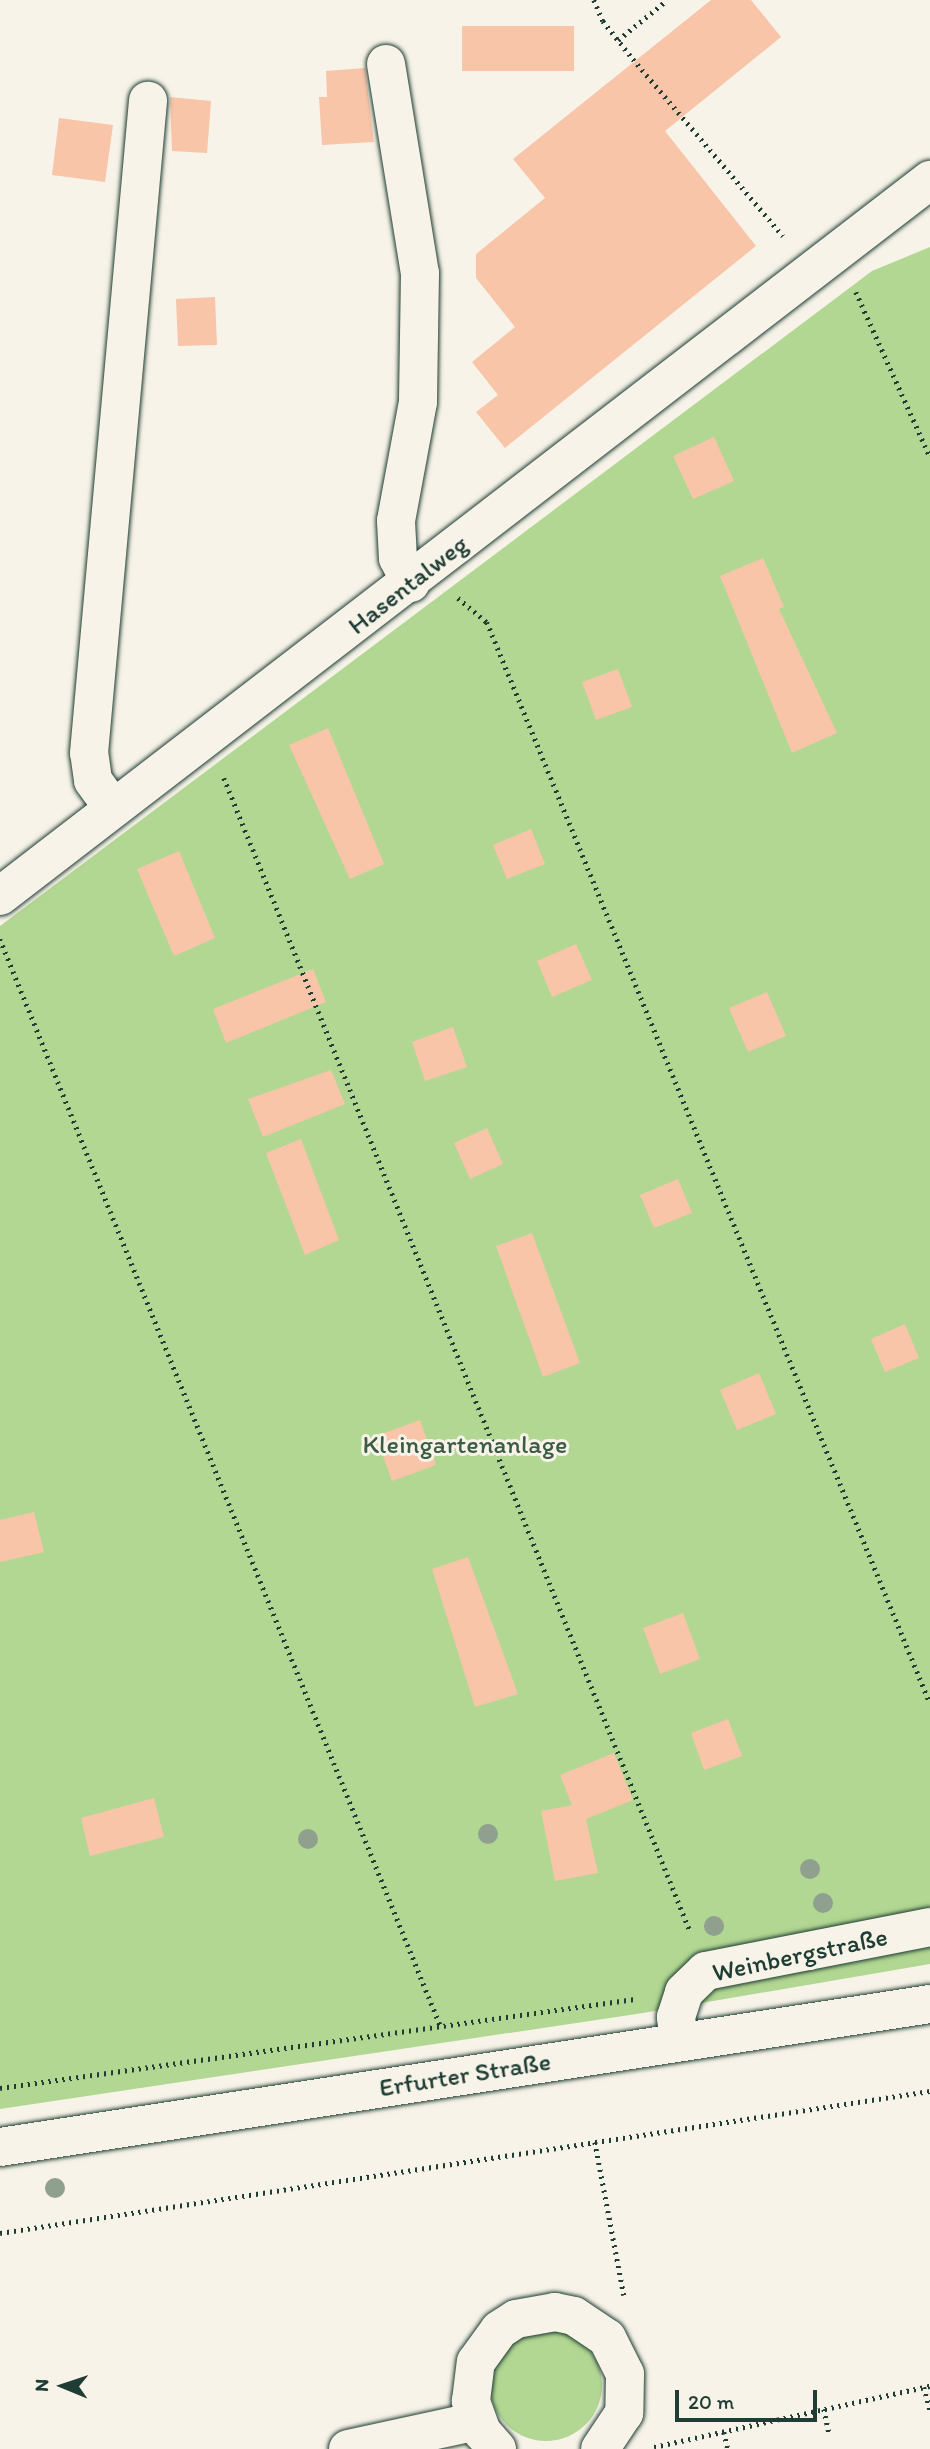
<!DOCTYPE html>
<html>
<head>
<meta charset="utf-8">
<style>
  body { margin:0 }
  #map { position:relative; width:930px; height:2449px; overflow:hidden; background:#f7f3e8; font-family:Itim,sans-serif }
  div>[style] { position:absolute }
  .green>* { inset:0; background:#b2d792 }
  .round { border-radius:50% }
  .building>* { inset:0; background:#f8c5a8 }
  .path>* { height:4.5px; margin-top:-2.25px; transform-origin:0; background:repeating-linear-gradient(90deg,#1f3d34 0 2px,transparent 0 7px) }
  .roads { filter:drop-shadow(0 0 2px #1f3d34) drop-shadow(0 0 2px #1f3d34) }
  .minor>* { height:38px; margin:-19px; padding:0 19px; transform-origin:19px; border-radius:19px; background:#f7f3e8 }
  .major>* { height:38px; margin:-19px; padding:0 19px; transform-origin:19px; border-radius:19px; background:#f7f3e8 }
  .trees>* { width:20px; height:20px; margin:-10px; border-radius:50%; background:#90a08f }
  span { translate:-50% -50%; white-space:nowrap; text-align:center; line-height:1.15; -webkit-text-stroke:6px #f7f3e8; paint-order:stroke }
  .street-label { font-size:26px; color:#1f3d34 }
  .park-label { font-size:26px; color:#3c5c47 }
  .north { position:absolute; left:28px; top:2351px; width:70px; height:70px; -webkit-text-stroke:5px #f7f3e8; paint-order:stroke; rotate:272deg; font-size:19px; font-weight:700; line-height:28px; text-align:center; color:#1f3d34 }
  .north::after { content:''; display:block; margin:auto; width:24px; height:32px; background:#1f3d34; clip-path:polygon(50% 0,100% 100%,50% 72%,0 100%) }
  .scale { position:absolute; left:675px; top:2390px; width:142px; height:32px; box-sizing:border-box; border:4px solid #1f3d34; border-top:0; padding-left:9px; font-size:21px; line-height:24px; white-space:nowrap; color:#1f3d34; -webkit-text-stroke:5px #f7f3e8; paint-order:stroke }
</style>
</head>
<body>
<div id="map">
  <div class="green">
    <i style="clip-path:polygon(930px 247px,930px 1964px,643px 2013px,0 2109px,0 926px,872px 271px)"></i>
    <i class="round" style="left:490px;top:2329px;width:112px;height:112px"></i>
  </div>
  <div class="building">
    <i style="clip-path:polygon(711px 0,751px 0,781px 37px,665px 131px,756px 246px,505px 448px,476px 412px,498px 395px,472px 362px,515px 327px,476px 278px,476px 254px,545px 198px,513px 159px)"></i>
    <i style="clip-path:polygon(462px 26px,574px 26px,574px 71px,462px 71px)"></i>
    <i style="clip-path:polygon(365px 68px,374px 142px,322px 145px,319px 97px,327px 97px,326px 71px)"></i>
    <i style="clip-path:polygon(170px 97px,211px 101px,207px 153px,172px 151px)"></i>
    <i style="clip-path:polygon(59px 118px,113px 125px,105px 182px,52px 175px)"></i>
    <i style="clip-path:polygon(215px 297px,217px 345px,178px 346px,176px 299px)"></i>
    <i style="clip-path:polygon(714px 437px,734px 481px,693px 499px,673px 456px)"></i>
    <i style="clip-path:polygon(763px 558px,784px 607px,779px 609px,837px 733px,792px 753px,720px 576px)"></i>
    <i style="clip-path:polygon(618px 669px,632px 707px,596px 720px,582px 682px)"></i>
    <i style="clip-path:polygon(328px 728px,384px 864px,350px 879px,289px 745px)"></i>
    <i style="clip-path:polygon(531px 829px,545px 864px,507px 879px,493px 845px)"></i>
    <i style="clip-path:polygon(179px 851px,215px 938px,174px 956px,137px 869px)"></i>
    <i style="clip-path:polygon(576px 944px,592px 980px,552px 997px,537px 961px)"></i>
    <i style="clip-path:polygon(313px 969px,326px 1002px,226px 1043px,213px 1009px)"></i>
    <i style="clip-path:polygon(767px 992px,786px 1036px,748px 1052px,729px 1008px)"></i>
    <i style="clip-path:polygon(453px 1027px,467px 1067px,425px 1081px,412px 1042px)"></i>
    <i style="clip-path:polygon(331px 1070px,345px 1104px,263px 1137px,248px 1099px)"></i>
    <i style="clip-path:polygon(487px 1128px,503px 1164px,470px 1179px,454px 1143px)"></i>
    <i style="clip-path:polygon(301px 1139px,339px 1240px,305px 1255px,266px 1153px)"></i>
    <i style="clip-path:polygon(678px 1179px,692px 1213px,654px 1228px,640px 1195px)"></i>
    <i style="clip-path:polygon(532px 1233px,580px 1363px,543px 1377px,496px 1246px)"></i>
    <i style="clip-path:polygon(905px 1324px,919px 1358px,885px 1372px,871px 1339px)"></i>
    <i style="clip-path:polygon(759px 1373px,776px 1414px,737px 1430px,720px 1390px)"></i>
    <i style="clip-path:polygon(420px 1420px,436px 1465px,392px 1481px,376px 1436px)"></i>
    <i style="clip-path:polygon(34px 1512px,44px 1552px,0 1562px,0 1520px)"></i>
    <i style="clip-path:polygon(468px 1557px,518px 1694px,475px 1707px,432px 1569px)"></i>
    <i style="clip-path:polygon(683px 1613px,700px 1659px,660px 1674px,643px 1628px)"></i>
    <i style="clip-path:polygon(728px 1719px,742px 1756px,704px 1770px,691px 1733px)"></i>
    <i style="clip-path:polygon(614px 1753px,633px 1800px,586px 1819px,598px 1873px,555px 1881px,541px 1811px,572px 1805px,560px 1775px)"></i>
    <i style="clip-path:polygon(154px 1798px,164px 1837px,90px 1856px,81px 1818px)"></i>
  </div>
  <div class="path">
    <i style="left:594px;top:0;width:23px;rotate:67deg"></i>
    <i style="left:603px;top:21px;width:48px;rotate:51.7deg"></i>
    <i style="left:633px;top:59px;width:232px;rotate:49.7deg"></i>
    <i style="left:618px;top:40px;width:63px;rotate:-39.2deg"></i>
    <i style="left:856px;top:292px;width:181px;rotate:65.8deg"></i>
    <i style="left:458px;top:598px;width:38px;rotate:40deg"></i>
    <i style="left:487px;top:622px;width:1168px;rotate:67.72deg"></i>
    <i style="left:224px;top:778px;width:1244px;rotate:67.99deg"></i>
    <i style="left:0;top:939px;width:1172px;rotate:67.94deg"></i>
    <i style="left:0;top:2088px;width:641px;rotate:-7.98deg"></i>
    <i style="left:595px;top:2142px;width:156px;rotate:79.3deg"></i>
    <i style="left:0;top:2233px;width:941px;rotate:-8.68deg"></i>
    <i style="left:924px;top:2387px;width:24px;rotate:75deg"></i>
    <i style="left:824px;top:2409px;width:24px;rotate:78deg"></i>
    <i style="left:724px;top:2432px;width:17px;rotate:77deg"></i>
    <i style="left:654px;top:2447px;width:283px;rotate:-12.5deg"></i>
  </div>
  <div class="roads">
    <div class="minor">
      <i style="left:386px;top:64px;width:212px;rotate:80.8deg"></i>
      <i style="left:420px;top:273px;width:129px;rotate:90.9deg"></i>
      <i style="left:418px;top:402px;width:121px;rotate:100.5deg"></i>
      <i style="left:396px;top:521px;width:37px;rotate:87deg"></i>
      <i style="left:398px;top:558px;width:28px;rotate:63deg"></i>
      <i style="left:113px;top:808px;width:34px;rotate:-126deg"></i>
      <i style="left:93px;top:780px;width:27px;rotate:-98deg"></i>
      <i style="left:89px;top:753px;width:655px;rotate:-84.83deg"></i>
      <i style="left:0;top:896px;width:1174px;rotate:-37.59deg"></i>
      <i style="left:679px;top:2042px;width:25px;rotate:-97deg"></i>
      <i style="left:676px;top:2017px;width:26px;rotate:-72deg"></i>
      <i style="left:684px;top:1992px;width:30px;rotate:-44deg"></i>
      <i style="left:706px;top:1971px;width:228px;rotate:-11.1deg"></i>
      <i style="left:348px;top:2449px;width:132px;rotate:-12.2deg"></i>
      <i style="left:497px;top:2449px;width:23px;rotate:-131deg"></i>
      <i style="left:482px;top:2432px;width:33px;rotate:-110deg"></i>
      <i style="left:471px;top:2401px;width:39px;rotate:-83deg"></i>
      <i style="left:476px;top:2362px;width:39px;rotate:-54deg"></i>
      <i style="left:499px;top:2330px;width:20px;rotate:-33deg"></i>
      <i style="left:516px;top:2319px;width:40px;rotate:-10deg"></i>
      <i style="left:555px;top:2312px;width:19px;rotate:12deg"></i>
      <i style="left:574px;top:2316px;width:40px;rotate:34deg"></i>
      <i style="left:607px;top:2338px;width:40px;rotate:63.4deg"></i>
      <i style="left:625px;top:2374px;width:39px;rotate:91deg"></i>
      <i style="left:624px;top:2413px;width:43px;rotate:123.7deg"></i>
    </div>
    <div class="major">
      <i style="left:0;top:2147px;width:941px;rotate:-8.74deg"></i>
    </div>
  </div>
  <div class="trees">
    <i style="left:488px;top:1834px"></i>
    <i style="left:308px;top:1839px"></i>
    <i style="left:810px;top:1869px"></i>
    <i style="left:823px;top:1903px"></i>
    <i style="left:714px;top:1926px"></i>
    <i style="left:55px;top:2188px"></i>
  </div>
  <div class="street-label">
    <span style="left:408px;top:585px;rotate:-38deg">Hasentalweg</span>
    <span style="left:800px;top:1955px;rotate:-12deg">Weinbergstraße</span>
    <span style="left:465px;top:2075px;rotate:-9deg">Erfurter Straße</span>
  </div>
  <div class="park-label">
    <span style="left:465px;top:1445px">Kleingartenanlage</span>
  </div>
  <div class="north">N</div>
  <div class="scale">20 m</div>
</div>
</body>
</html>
